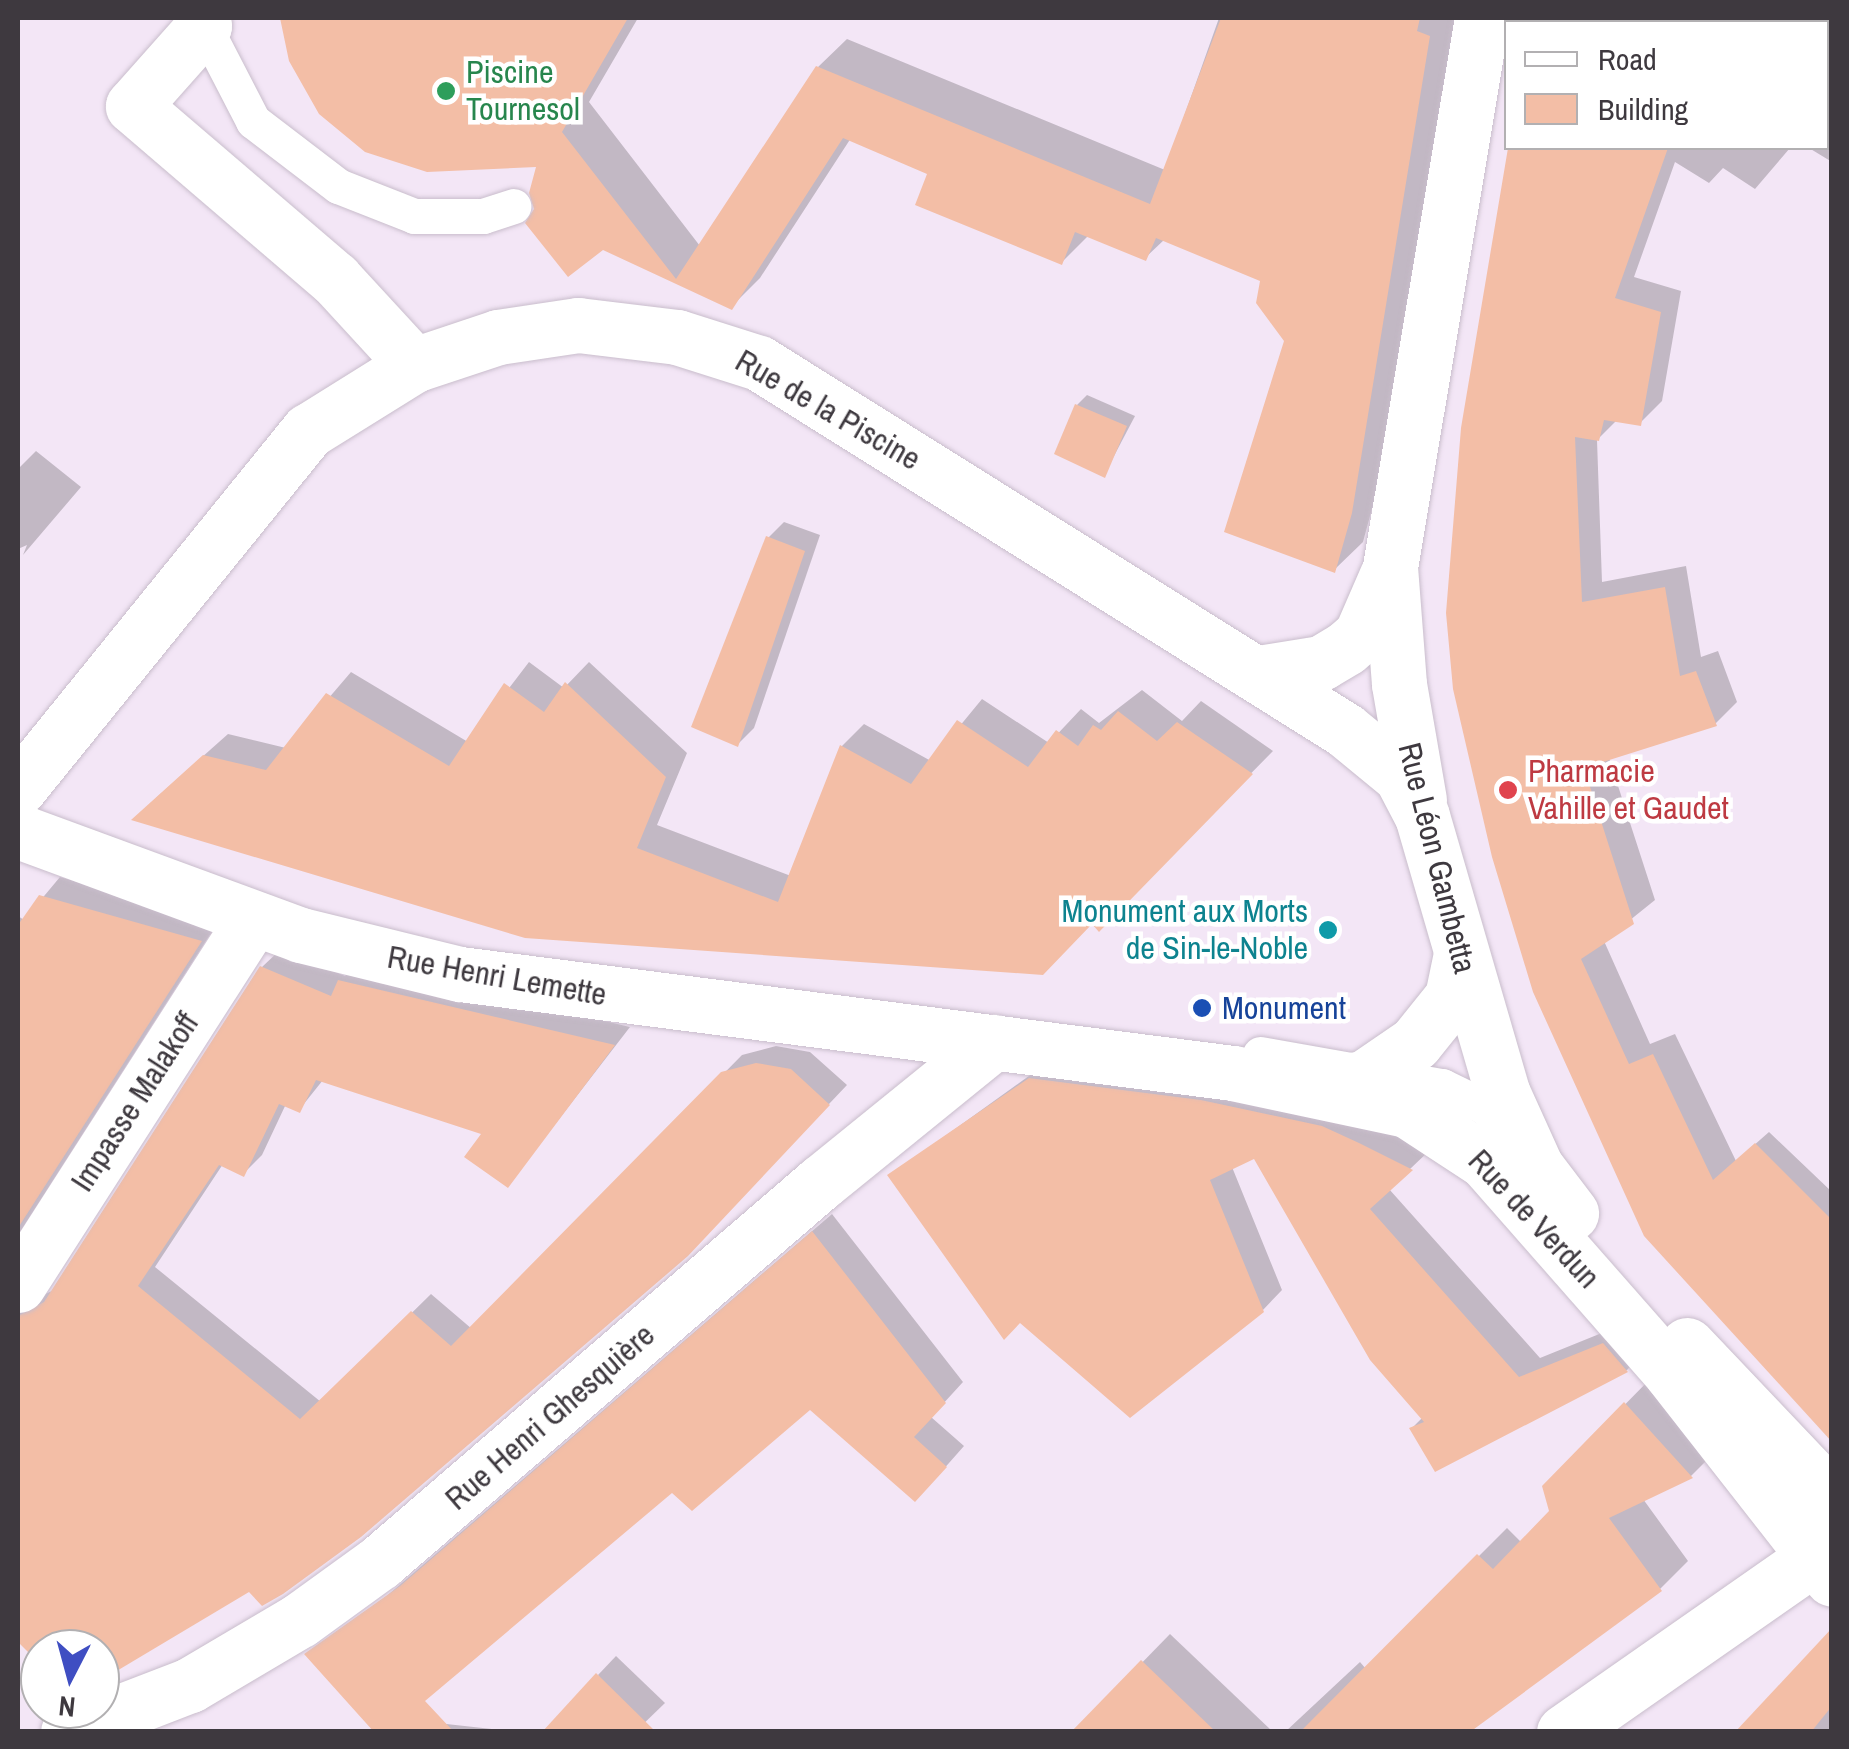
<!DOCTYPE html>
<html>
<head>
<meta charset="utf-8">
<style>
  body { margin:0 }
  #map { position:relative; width:1849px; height:1749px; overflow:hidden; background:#f3e6f6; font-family:"Archivo Narrow",sans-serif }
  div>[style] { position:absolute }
  .shadow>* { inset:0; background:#0003 }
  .building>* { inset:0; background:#f3bea6 }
  .roads { filter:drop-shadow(0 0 2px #c9bdcc) drop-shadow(0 0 2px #c9bdcc) }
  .lane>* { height:35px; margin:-17.5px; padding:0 17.5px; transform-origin:17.5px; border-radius:17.5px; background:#fff }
  .street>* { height:55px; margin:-27.5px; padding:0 27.5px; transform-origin:27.5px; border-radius:27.5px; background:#fff }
  .secondary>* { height:55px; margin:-27.5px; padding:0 27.5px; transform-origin:27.5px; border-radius:27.5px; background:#fff }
  .dots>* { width:28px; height:28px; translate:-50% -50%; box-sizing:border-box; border:5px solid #fff; border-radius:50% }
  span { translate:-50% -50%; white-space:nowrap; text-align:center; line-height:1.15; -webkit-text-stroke:9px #fff; paint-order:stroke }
  .leisure-label { font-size:32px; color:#27864d }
  .left { translate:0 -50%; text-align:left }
  .street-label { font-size:32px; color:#3e393f }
  .health-label { font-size:32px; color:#be3a42 }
  .culture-label { font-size:32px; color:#0d838f }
  .right { translate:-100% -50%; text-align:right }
  .transit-label { font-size:32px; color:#164399 }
  .frame { position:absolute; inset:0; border:20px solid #3e393f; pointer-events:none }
  .legend { position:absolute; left:1504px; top:20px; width:325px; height:130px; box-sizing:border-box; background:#fff; border:2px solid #b2b0b2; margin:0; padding:12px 18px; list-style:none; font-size:30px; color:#3e393f }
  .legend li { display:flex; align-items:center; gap:20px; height:50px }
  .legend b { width:50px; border:2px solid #b2b0b2 }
  .north { position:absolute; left:20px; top:1629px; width:100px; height:100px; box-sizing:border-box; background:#fff; border:2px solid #b2b0b2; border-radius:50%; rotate:186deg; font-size:28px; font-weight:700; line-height:40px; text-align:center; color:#3e393f }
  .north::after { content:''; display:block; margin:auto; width:35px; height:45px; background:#3f4ec2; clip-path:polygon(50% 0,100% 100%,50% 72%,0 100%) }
</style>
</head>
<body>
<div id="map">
  <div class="shadow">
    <i style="clip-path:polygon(285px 18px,638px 18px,589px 102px,700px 246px,818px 67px,847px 39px,1165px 170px,1219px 18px,1456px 18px,1379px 483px,1363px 542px,1334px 570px,1287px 341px,1263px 279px,1165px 239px,1145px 258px,1089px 235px,1062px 262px,931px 173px,851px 138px,760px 278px,731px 307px,537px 210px,539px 164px,284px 27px)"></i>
    <i style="clip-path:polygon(1536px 18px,1773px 18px,1780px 22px,1535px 22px)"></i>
    <i style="clip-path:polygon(1811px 18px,1832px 18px,1832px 22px,1812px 22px)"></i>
    <i style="clip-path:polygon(1826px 52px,1832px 55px,1832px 162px,1809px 148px,1826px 148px)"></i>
    <i style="clip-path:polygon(1513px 148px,1790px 148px,1755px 189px,1723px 168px,1709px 183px,1675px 162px,1634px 277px,1681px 291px,1662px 401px,1640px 423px,1618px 419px,1597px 440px,1602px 582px,1686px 566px,1701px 657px,1718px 651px,1737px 702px,1716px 723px,1609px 758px,1655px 900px,1604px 941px,1650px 1044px,1675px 1034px,1736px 1161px,1769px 1132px,1832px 1192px,1832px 1437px,1535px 990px,1463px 427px)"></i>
    <i style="clip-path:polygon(1087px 395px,1135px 416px,1104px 475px,1077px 405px)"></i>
    <i style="clip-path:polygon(36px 451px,81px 487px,23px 555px,27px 545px,18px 549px,18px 469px)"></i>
    <i style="clip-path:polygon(784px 522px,820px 535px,754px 728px,738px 744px,768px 538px)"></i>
    <i style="clip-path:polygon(529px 662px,564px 688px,589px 662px,687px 753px,657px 825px,791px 876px,842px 746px,864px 724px,931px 761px,982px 699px,1049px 743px,1081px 709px,1099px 723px,1142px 690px,1182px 721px,1201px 701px,1273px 751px,1099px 928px,1092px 921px,1042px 972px,156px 798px,228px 734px,286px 748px,351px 672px,468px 742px)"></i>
    <i style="clip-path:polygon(60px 877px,218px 922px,18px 1235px,18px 1183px,69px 1113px,18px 1079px,18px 916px,24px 920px)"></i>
    <i style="clip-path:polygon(281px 949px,345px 976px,359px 962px,630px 1027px,508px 1185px,485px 1133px,323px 1080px,299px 1110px,286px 1104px,262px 1155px,243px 1174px,223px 1164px,155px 1267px,321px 1402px,431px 1294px,472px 1329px,742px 1055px,776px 1046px,810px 1052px,847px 1085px,706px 1234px,250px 1589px,100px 1677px,100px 1649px,40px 1649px,40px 1660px,18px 1637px,18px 1287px,35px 1299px,56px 1289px,262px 967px)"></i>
    <i style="clip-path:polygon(1051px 1060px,1342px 1107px,1430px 1150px,1389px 1189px,1540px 1358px,1624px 1324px,1646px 1350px,1627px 1370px,1436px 1469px,1412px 1428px,1423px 1417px,1255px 1155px,1232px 1167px,1282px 1290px,1262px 1311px,891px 1175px)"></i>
    <i style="clip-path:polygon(832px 1214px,963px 1382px,931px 1417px,964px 1446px,934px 1480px,810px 1407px,672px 1489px,401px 1719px,519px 1732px,378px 1732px,382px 1600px)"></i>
    <i style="clip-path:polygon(1653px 1376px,1719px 1448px,1691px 1476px,1643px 1499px,1688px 1561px,1660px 1589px,1466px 1732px,1285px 1732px,1360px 1662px,1366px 1669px,1507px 1528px,1522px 1543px,1551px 1512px,1544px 1487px)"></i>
    <i style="clip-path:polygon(1832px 1632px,1832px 1732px,1743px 1732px)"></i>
    <i style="clip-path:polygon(1170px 1634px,1273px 1732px,1111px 1732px,1092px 1714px)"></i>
    <i style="clip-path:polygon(616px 1656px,665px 1703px,635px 1732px,598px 1675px)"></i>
  </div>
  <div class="building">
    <i style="clip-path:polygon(280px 18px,628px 18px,562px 132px,676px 279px,816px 66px,1150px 204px,1221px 18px,1420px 18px,1417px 31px,1430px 36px,1352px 513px,1335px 573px,1224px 532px,1284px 341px,1256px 303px,1260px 281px,1156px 238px,1146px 261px,1075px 232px,1062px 265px,915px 205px,927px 174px,843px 138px,732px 310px,603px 250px,568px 277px,525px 223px,534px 209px,529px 193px,536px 167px,427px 172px,365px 152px,319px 114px,289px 61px)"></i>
    <i style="clip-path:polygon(1508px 148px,1668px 148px,1615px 298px,1661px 312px,1641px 426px,1604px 420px,1599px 441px,1575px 437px,1582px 602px,1665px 587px,1680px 676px,1696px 671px,1717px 726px,1584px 768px,1634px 924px,1581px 959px,1629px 1064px,1653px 1054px,1713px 1180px,1755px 1143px,1832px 1220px,1832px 1442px,1644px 1236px,1533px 992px,1492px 857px,1453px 689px,1446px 613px,1461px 428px)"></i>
    <i style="clip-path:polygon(1075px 404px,1127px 426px,1105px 478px,1054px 454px)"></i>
    <i style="clip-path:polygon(766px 536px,805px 551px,738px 747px,691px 727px)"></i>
    <i style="clip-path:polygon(565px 682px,666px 777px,637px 848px,778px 902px,840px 745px,911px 784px,957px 720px,1028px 767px,1056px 730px,1078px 746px,1093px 725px,1101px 730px,1118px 711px,1157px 741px,1177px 722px,1253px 774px,1099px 932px,1092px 924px,1043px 975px,525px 938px,131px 820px,203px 755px,266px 770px,326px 693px,449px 766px,504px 683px,544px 712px)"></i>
    <i style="clip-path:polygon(39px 895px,202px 941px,18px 1228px,18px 925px)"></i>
    <i style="clip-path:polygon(260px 966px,331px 996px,338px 980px,615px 1045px,508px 1188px,464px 1157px,481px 1134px,316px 1080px,300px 1113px,279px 1104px,244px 1177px,219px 1165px,138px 1286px,300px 1419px,411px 1311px,451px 1346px,721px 1072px,756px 1063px,791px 1069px,830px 1105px,688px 1256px,361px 1537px,283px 1594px,262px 1606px,249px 1592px,115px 1672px,100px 1676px,100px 1649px,40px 1649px,40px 1664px,18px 1642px,18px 1316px,44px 1302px)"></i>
    <i style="clip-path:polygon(1029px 1078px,1201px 1100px,1322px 1126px,1359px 1143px,1413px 1170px,1370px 1209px,1519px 1377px,1603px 1343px,1628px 1372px,1435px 1472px,1409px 1428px,1424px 1422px,1370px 1360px,1254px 1159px,1210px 1180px,1264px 1312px,1130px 1418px,1020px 1323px,1004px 1340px,887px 1175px)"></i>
    <i style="clip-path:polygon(812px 1231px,946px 1403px,914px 1437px,947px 1467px,915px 1502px,810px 1410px,692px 1511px,672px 1493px,425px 1701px,454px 1732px,374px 1732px,304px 1654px,400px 1586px)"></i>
    <i style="clip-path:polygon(1624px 1402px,1693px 1478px,1609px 1518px,1662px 1591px,1470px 1732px,1300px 1732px,1477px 1554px,1493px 1569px,1549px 1511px,1542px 1486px)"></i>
    <i style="clip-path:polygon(1832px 1628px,1832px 1706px,1811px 1732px,1735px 1732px)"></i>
    <i style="clip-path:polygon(1141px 1660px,1216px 1732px,1071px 1732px)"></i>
    <i style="clip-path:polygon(596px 1673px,656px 1732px,542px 1732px)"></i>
  </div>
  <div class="roads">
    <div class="lane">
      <i style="left:204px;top:26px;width:107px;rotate:62.7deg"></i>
      <i style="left:253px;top:121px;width:107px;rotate:37.4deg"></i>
      <i style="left:338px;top:186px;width:82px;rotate:21.5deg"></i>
      <i style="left:414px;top:216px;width:69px"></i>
      <i style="left:483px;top:216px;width:32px;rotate:-18deg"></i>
      <i style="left:1260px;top:1054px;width:185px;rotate:10deg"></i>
      <i style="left:1442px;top:1086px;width:46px;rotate:26deg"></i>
      <i style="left:1483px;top:1106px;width:42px;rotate:40.2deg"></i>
    </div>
    <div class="street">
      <i style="left:202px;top:18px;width:8px;rotate:76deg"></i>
      <i style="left:204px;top:26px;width:107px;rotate:131.6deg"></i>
      <i style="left:133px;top:106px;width:266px;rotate:40.6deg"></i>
      <i style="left:335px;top:279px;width:117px;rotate:47.4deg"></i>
      <i style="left:1772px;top:18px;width:9px;rotate:27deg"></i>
      <i style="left:1826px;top:52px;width:7px;rotate:27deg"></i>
      <i style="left:1259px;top:673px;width:63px;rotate:-9.2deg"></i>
      <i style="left:1321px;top:663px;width:29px;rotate:-31deg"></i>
      <i style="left:1346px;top:648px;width:20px;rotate:-41deg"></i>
      <i style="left:1361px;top:635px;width:65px;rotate:-66.6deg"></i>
      <i style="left:18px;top:789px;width:461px;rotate:-51deg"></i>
      <i style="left:308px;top:431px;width:125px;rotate:-31.9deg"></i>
      <i style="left:414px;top:365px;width:89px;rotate:-18.4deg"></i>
      <i style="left:498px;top:337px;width:81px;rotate:-8.5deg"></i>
      <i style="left:578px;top:325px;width:100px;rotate:6.9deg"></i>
      <i style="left:677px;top:337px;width:86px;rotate:17.6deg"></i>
      <i style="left:759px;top:363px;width:691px;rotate:32.06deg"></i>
      <i style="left:1345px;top:730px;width:72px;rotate:39.4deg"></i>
      <i style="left:1401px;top:776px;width:45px;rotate:62.3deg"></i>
      <i style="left:1419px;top:800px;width:118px;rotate:-99.8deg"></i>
      <i style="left:1399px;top:684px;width:117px;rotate:-94.4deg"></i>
      <i style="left:1390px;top:567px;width:557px;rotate:-80.49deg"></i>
      <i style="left:18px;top:1285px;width:435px;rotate:-57.3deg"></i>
      <i style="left:68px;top:1732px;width:131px;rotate:-21.1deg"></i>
      <i style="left:190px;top:1685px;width:128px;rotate:-30.6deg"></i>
      <i style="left:300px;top:1620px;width:99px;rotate:-35.9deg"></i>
      <i style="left:380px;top:1562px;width:581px;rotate:-40.74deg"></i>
      <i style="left:820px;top:1183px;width:224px;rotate:-39deg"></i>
    </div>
    <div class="secondary">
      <i style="left:1422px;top:816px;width:290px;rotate:73.8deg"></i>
      <i style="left:1503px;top:1094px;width:80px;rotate:65.7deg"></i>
      <i style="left:1536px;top:1167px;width:58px;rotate:52.7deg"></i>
      <i style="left:18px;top:831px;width:302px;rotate:20.2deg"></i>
      <i style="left:301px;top:935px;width:164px;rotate:13.8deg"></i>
      <i style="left:460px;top:974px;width:779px;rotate:7.3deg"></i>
      <i style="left:1233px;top:1073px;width:178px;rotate:12deg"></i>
      <i style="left:1407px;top:1110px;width:93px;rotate:33.2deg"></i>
      <i style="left:1485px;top:1161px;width:282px;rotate:48.7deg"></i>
      <i style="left:1671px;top:1373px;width:261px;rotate:52deg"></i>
      <i style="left:1319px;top:1085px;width:46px;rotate:-8.8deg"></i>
      <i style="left:1364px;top:1078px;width:62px;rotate:-34.5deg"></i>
      <i style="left:1415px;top:1043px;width:59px;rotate:-51.2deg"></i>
      <i style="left:1452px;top:997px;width:44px;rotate:-78.2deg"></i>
      <i style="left:1687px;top:1345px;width:211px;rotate:46.5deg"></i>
      <i style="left:1564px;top:1732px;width:327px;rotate:-34.9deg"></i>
    </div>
  </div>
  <div class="dots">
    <i style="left:446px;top:91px;background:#2e9e5b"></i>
    <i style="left:1508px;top:790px;background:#e0444e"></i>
    <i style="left:1328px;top:930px;background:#0f9aa8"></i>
    <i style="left:1202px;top:1008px;background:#1a4fb4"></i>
  </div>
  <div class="leisure-label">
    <span class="left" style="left:466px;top:91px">Piscine<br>Tournesol</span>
  </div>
  <div class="street-label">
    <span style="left:828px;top:410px;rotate:30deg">Rue de la Piscine</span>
    <span style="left:1437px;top:858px;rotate:76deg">Rue Léon Gambetta</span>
    <span style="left:497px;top:976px;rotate:10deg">Rue Henri Lemette</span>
    <span style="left:135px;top:1102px;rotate:-57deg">Impasse Malakoff</span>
    <span style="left:1534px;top:1219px;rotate:47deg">Rue de Verdun</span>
    <span style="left:550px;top:1417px;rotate:-41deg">Rue Henri Ghesquière</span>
  </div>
  <div class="health-label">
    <span class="left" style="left:1528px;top:790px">Pharmacie<br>Vahille et Gaudet</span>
  </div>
  <div class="culture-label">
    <span class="right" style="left:1308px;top:930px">Monument aux Morts<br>de Sin-le-Noble</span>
  </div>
  <div class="transit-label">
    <span class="left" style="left:1222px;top:1008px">Monument</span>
  </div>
  <div class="frame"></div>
  <ul class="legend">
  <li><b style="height:12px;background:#fff"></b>Road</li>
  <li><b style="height:28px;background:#f3bea6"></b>Building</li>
  </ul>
  <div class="north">N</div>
</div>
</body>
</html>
